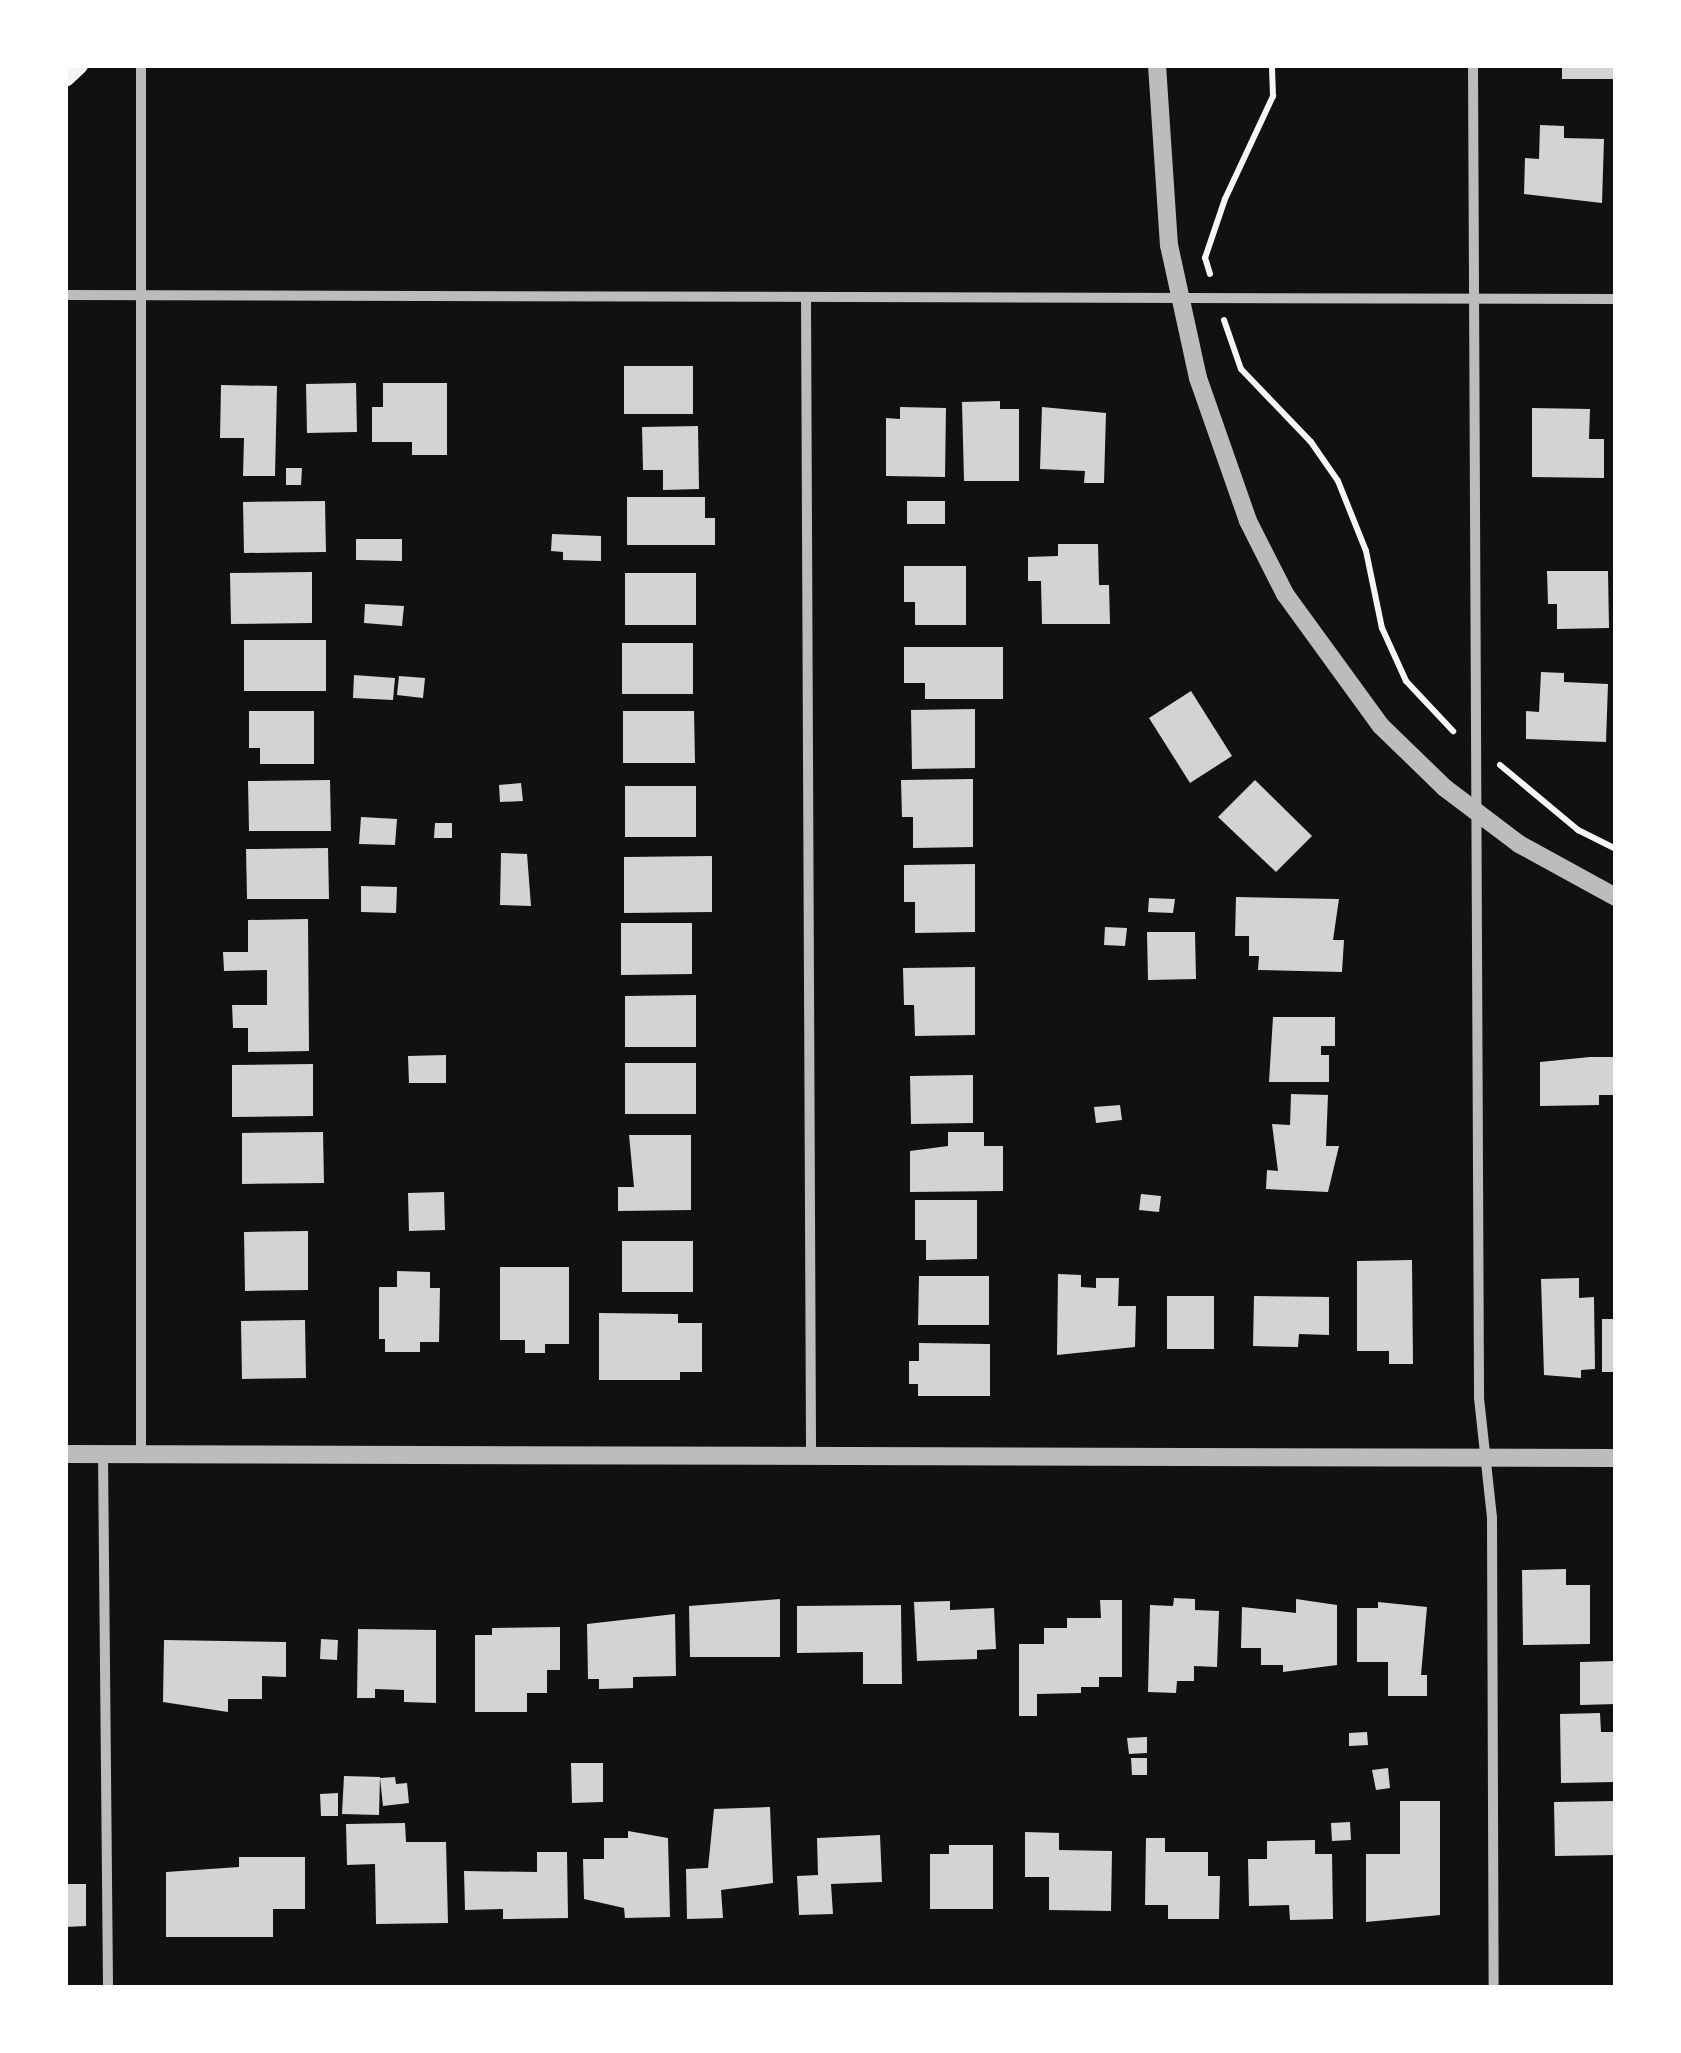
<!DOCTYPE html>
<html>
<head>
<meta charset="utf-8">
<style>
  body { margin:0 }
  #map { position:relative; width:1681px; height:2053px; overflow:hidden; background:#111; font-family:Lato,sans-serif }
  div>[style] { position:absolute }
  .building>* { inset:0; background:#d3d3d3 }
  .path>* { height:6px; margin:-3px; padding:0 3px; transform-origin:3px; border-radius:3px; background:#f5f5f5 }
  .minor>* { height:10px; margin:-5px; padding:0 5px; transform-origin:5px; border-radius:5px; background:#bcbcbc }
  .tertiary>* { height:18px; margin:-9px; padding:0 9px; transform-origin:9px; border-radius:9px; background:#bcbcbc }
  .secondary>* { height:20px; margin:-10px; padding:0 10px; transform-origin:10px; border-radius:10px; background:#f5f5f5 }
  span { translate:-50% -50%; white-space:nowrap; text-align:center; line-height:1.15; -webkit-text-stroke:10px #fff; paint-order:stroke }
  .frame { position:absolute; inset:0; border:68px solid #fff; pointer-events:none }
</style>
</head>
<body>
<div id="map">
  <div class="building">
    <i style="clip-path:polygon(1562px 65px,1616px 65px,1616px 79px,1562px 79px)"></i>
    <i style="clip-path:polygon(1540px 125px,1564px 126px,1564px 138px,1604px 139px,1602px 203px,1524px 194px,1525px 158px,1539px 159px)"></i>
    <i style="clip-path:polygon(624px 366px,693px 366px,693px 414px,624px 414px)"></i>
    <i style="clip-path:polygon(356px 383px,357px 432px,307px 433px,306px 384px)"></i>
    <i style="clip-path:polygon(383px 383px,447px 383px,447px 455px,412px 455px,412px 442px,372px 442px,372px 407px,383px 407px)"></i>
    <i style="clip-path:polygon(221px 385px,277px 386px,275px 476px,243px 476px,244px 438px,220px 438px)"></i>
    <i style="clip-path:polygon(1000px 401px,1000px 409px,1019px 409px,1019px 481px,964px 481px,962px 402px)"></i>
    <i style="clip-path:polygon(900px 407px,946px 408px,945px 477px,886px 476px,886px 418px,900px 419px)"></i>
    <i style="clip-path:polygon(1042px 407px,1106px 413px,1104px 483px,1084px 483px,1085px 471px,1040px 469px)"></i>
    <i style="clip-path:polygon(1532px 408px,1590px 409px,1589px 439px,1604px 439px,1604px 478px,1532px 477px)"></i>
    <i style="clip-path:polygon(698px 426px,699px 489px,663px 490px,663px 470px,643px 470px,642px 427px)"></i>
    <i style="clip-path:polygon(286px 468px,302px 468px,301px 485px,286px 485px)"></i>
    <i style="clip-path:polygon(627px 497px,705px 497px,705px 518px,715px 518px,715px 545px,627px 545px)"></i>
    <i style="clip-path:polygon(325px 501px,326px 552px,244px 553px,243px 502px)"></i>
    <i style="clip-path:polygon(907px 501px,945px 501px,945px 524px,907px 524px)"></i>
    <i style="clip-path:polygon(552px 534px,601px 536px,601px 561px,563px 560px,563px 552px,551px 551px)"></i>
    <i style="clip-path:polygon(356px 539px,402px 539px,402px 561px,356px 560px)"></i>
    <i style="clip-path:polygon(1058px 544px,1098px 544px,1099px 585px,1109px 585px,1110px 624px,1042px 624px,1041px 581px,1028px 581px,1028px 557px,1058px 556px)"></i>
    <i style="clip-path:polygon(904px 566px,966px 566px,966px 625px,915px 625px,915px 602px,904px 602px)"></i>
    <i style="clip-path:polygon(1547px 571px,1608px 571px,1609px 628px,1557px 629px,1557px 604px,1548px 604px)"></i>
    <i style="clip-path:polygon(312px 572px,312px 623px,231px 624px,230px 573px)"></i>
    <i style="clip-path:polygon(625px 573px,696px 573px,696px 625px,625px 625px)"></i>
    <i style="clip-path:polygon(365px 604px,404px 606px,402px 626px,364px 623px)"></i>
    <i style="clip-path:polygon(244px 640px,326px 640px,326px 691px,244px 691px)"></i>
    <i style="clip-path:polygon(622px 643px,693px 643px,693px 694px,622px 694px)"></i>
    <i style="clip-path:polygon(904px 647px,1003px 647px,1003px 699px,925px 699px,925px 683px,904px 683px)"></i>
    <i style="clip-path:polygon(1541px 672px,1564px 673px,1564px 682px,1608px 684px,1606px 742px,1526px 739px,1526px 711px,1539px 712px)"></i>
    <i style="clip-path:polygon(354px 675px,395px 678px,393px 700px,353px 698px)"></i>
    <i style="clip-path:polygon(399px 676px,425px 678px,423px 698px,397px 695px)"></i>
    <i style="clip-path:polygon(1191px 691px,1232px 756px,1190px 783px,1149px 718px)"></i>
    <i style="clip-path:polygon(975px 709px,975px 768px,912px 769px,911px 710px)"></i>
    <i style="clip-path:polygon(249px 711px,314px 711px,314px 764px,260px 764px,260px 748px,249px 748px)"></i>
    <i style="clip-path:polygon(623px 711px,694px 711px,695px 763px,623px 763px)"></i>
    <i style="clip-path:polygon(973px 779px,973px 847px,913px 848px,913px 817px,902px 817px,901px 780px)"></i>
    <i style="clip-path:polygon(330px 780px,331px 831px,249px 831px,248px 781px)"></i>
    <i style="clip-path:polygon(1255px 780px,1312px 836px,1276px 872px,1218px 817px)"></i>
    <i style="clip-path:polygon(521px 783px,523px 801px,500px 802px,499px 785px)"></i>
    <i style="clip-path:polygon(625px 786px,696px 786px,696px 837px,625px 837px)"></i>
    <i style="clip-path:polygon(361px 817px,397px 819px,395px 845px,359px 844px)"></i>
    <i style="clip-path:polygon(435px 823px,452px 823px,452px 838px,434px 838px)"></i>
    <i style="clip-path:polygon(328px 848px,329px 899px,247px 899px,246px 849px)"></i>
    <i style="clip-path:polygon(501px 853px,527px 854px,531px 906px,500px 905px)"></i>
    <i style="clip-path:polygon(712px 856px,712px 912px,624px 913px,624px 857px)"></i>
    <i style="clip-path:polygon(975px 864px,975px 932px,915px 933px,915px 902px,904px 902px,904px 865px)"></i>
    <i style="clip-path:polygon(361px 886px,397px 887px,396px 913px,361px 912px)"></i>
    <i style="clip-path:polygon(1236px 897px,1339px 899px,1333px 940px,1344px 940px,1342px 972px,1258px 970px,1259px 956px,1249px 956px,1249px 936px,1235px 936px)"></i>
    <i style="clip-path:polygon(1149px 898px,1175px 899px,1173px 913px,1148px 912px)"></i>
    <i style="clip-path:polygon(308px 919px,309px 1051px,248px 1052px,248px 1028px,233px 1028px,232px 1005px,267px 1005px,267px 970px,224px 971px,223px 952px,248px 952px,248px 920px)"></i>
    <i style="clip-path:polygon(621px 923px,692px 923px,692px 974px,621px 975px)"></i>
    <i style="clip-path:polygon(1105px 927px,1127px 928px,1125px 946px,1104px 945px)"></i>
    <i style="clip-path:polygon(1147px 932px,1195px 932px,1196px 979px,1148px 980px)"></i>
    <i style="clip-path:polygon(975px 967px,975px 1035px,915px 1036px,914px 1005px,904px 1005px,903px 968px)"></i>
    <i style="clip-path:polygon(696px 995px,696px 1047px,625px 1047px,625px 996px)"></i>
    <i style="clip-path:polygon(1273px 1017px,1335px 1017px,1335px 1046px,1321px 1046px,1321px 1055px,1329px 1055px,1329px 1082px,1269px 1082px)"></i>
    <i style="clip-path:polygon(446px 1055px,446px 1083px,409px 1083px,408px 1056px)"></i>
    <i style="clip-path:polygon(1590px 1057px,1614px 1057px,1615px 1095px,1599px 1095px,1599px 1105px,1540px 1106px,1540px 1062px)"></i>
    <i style="clip-path:polygon(625px 1063px,696px 1063px,696px 1114px,625px 1114px)"></i>
    <i style="clip-path:polygon(313px 1064px,313px 1116px,232px 1117px,232px 1065px)"></i>
    <i style="clip-path:polygon(973px 1075px,973px 1123px,911px 1124px,910px 1076px)"></i>
    <i style="clip-path:polygon(1291px 1094px,1328px 1095px,1326px 1146px,1339px 1146px,1328px 1192px,1266px 1189px,1267px 1170px,1278px 1171px,1272px 1124px,1290px 1125px)"></i>
    <i style="clip-path:polygon(1120px 1105px,1122px 1120px,1096px 1123px,1094px 1107px)"></i>
    <i style="clip-path:polygon(323px 1132px,324px 1183px,242px 1184px,242px 1133px)"></i>
    <i style="clip-path:polygon(948px 1132px,984px 1132px,984px 1146px,1003px 1146px,1003px 1191px,910px 1192px,910px 1151px,948px 1146px)"></i>
    <i style="clip-path:polygon(629px 1135px,691px 1135px,691px 1210px,618px 1211px,618px 1187px,634px 1187px)"></i>
    <i style="clip-path:polygon(444px 1192px,445px 1230px,409px 1231px,408px 1193px)"></i>
    <i style="clip-path:polygon(1141px 1194px,1161px 1196px,1159px 1212px,1139px 1210px)"></i>
    <i style="clip-path:polygon(915px 1200px,977px 1200px,977px 1259px,926px 1260px,926px 1240px,915px 1240px)"></i>
    <i style="clip-path:polygon(308px 1231px,308px 1290px,245px 1291px,244px 1232px)"></i>
    <i style="clip-path:polygon(622px 1241px,693px 1241px,693px 1292px,622px 1292px)"></i>
    <i style="clip-path:polygon(1412px 1260px,1413px 1364px,1389px 1364px,1389px 1351px,1357px 1351px,1357px 1261px)"></i>
    <i style="clip-path:polygon(500px 1267px,569px 1267px,569px 1344px,545px 1344px,545px 1353px,525px 1353px,525px 1340px,500px 1340px)"></i>
    <i style="clip-path:polygon(397px 1271px,430px 1272px,430px 1288px,440px 1288px,439px 1342px,420px 1342px,420px 1352px,385px 1352px,385px 1339px,379px 1339px,379px 1287px,397px 1287px)"></i>
    <i style="clip-path:polygon(1058px 1274px,1081px 1275px,1081px 1287px,1096px 1288px,1096px 1278px,1119px 1278px,1118px 1306px,1136px 1306px,1135px 1347px,1057px 1355px)"></i>
    <i style="clip-path:polygon(919px 1276px,989px 1276px,989px 1325px,918px 1325px)"></i>
    <i style="clip-path:polygon(1579px 1278px,1579px 1298px,1594px 1297px,1595px 1369px,1581px 1370px,1581px 1378px,1544px 1375px,1541px 1279px)"></i>
    <i style="clip-path:polygon(1167px 1296px,1214px 1296px,1214px 1349px,1167px 1349px)"></i>
    <i style="clip-path:polygon(1254px 1296px,1329px 1297px,1329px 1335px,1299px 1334px,1298px 1347px,1253px 1346px)"></i>
    <i style="clip-path:polygon(599px 1313px,678px 1314px,678px 1323px,702px 1323px,702px 1372px,680px 1372px,680px 1380px,599px 1380px)"></i>
    <i style="clip-path:polygon(1602px 1319px,1616px 1319px,1616px 1372px,1602px 1372px)"></i>
    <i style="clip-path:polygon(305px 1320px,306px 1378px,242px 1379px,241px 1321px)"></i>
    <i style="clip-path:polygon(919px 1343px,990px 1344px,990px 1396px,918px 1396px,918px 1384px,909px 1384px,909px 1361px,919px 1361px)"></i>
    <i style="clip-path:polygon(1566px 1569px,1566px 1585px,1590px 1585px,1590px 1644px,1523px 1645px,1522px 1570px)"></i>
    <i style="clip-path:polygon(1174px 1598px,1195px 1599px,1195px 1610px,1219px 1611px,1217px 1667px,1194px 1666px,1194px 1681px,1177px 1681px,1176px 1693px,1148px 1692px,1150px 1605px,1173px 1606px)"></i>
    <i style="clip-path:polygon(780px 1599px,780px 1657px,690px 1657px,689px 1606px)"></i>
    <i style="clip-path:polygon(1296px 1599px,1337px 1605px,1337px 1665px,1283px 1672px,1283px 1665px,1261px 1665px,1261px 1648px,1241px 1648px,1242px 1607px,1296px 1613px)"></i>
    <i style="clip-path:polygon(1100px 1600px,1122px 1600px,1122px 1677px,1099px 1677px,1099px 1687px,1081px 1687px,1081px 1693px,1037px 1694px,1037px 1716px,1019px 1716px,1019px 1644px,1044px 1644px,1044px 1628px,1067px 1628px,1067px 1618px,1101px 1618px)"></i>
    <i style="clip-path:polygon(950px 1601px,950px 1610px,994px 1608px,996px 1649px,977px 1650px,977px 1659px,917px 1661px,914px 1602px)"></i>
    <i style="clip-path:polygon(1378px 1602px,1427px 1607px,1421px 1675px,1427px 1675px,1427px 1696px,1388px 1696px,1388px 1662px,1357px 1662px,1357px 1608px,1378px 1608px)"></i>
    <i style="clip-path:polygon(901px 1605px,902px 1684px,863px 1684px,863px 1652px,797px 1653px,797px 1606px)"></i>
    <i style="clip-path:polygon(675px 1614px,676px 1676px,633px 1677px,633px 1688px,599px 1689px,599px 1679px,588px 1679px,587px 1624px)"></i>
    <i style="clip-path:polygon(560px 1627px,560px 1670px,547px 1670px,547px 1693px,527px 1693px,527px 1712px,475px 1712px,475px 1635px,492px 1635px,492px 1628px)"></i>
    <i style="clip-path:polygon(358px 1629px,436px 1630px,436px 1703px,404px 1702px,404px 1690px,375px 1689px,375px 1698px,357px 1698px)"></i>
    <i style="clip-path:polygon(321px 1639px,338px 1640px,337px 1660px,320px 1659px)"></i>
    <i style="clip-path:polygon(164px 1640px,286px 1642px,286px 1677px,262px 1676px,262px 1699px,228px 1699px,228px 1712px,163px 1702px)"></i>
    <i style="clip-path:polygon(1616px 1661px,1616px 1704px,1580px 1705px,1580px 1662px)"></i>
    <i style="clip-path:polygon(1600px 1713px,1601px 1732px,1616px 1732px,1616px 1782px,1561px 1783px,1560px 1714px)"></i>
    <i style="clip-path:polygon(1367px 1732px,1368px 1745px,1349px 1746px,1349px 1733px)"></i>
    <i style="clip-path:polygon(1147px 1737px,1147px 1753px,1129px 1754px,1127px 1738px)"></i>
    <i style="clip-path:polygon(1131px 1758px,1147px 1758px,1147px 1775px,1132px 1775px)"></i>
    <i style="clip-path:polygon(571px 1763px,603px 1763px,603px 1802px,572px 1803px)"></i>
    <i style="clip-path:polygon(1388px 1768px,1390px 1788px,1376px 1790px,1372px 1770px)"></i>
    <i style="clip-path:polygon(344px 1776px,380px 1777px,379px 1815px,342px 1814px)"></i>
    <i style="clip-path:polygon(395px 1777px,396px 1784px,407px 1783px,409px 1803px,383px 1806px,380px 1778px)"></i>
    <i style="clip-path:polygon(338px 1793px,338px 1816px,321px 1816px,320px 1794px)"></i>
    <i style="clip-path:polygon(1400px 1801px,1440px 1801px,1440px 1915px,1366px 1922px,1366px 1854px,1400px 1854px)"></i>
    <i style="clip-path:polygon(1616px 1801px,1616px 1855px,1555px 1856px,1554px 1802px)"></i>
    <i style="clip-path:polygon(770px 1807px,773px 1883px,721px 1890px,723px 1918px,687px 1919px,686px 1869px,708px 1868px,714px 1809px)"></i>
    <i style="clip-path:polygon(1350px 1822px,1351px 1840px,1332px 1841px,1331px 1823px)"></i>
    <i style="clip-path:polygon(405px 1823px,406px 1842px,446px 1842px,448px 1923px,376px 1924px,375px 1864px,347px 1865px,346px 1824px)"></i>
    <i style="clip-path:polygon(628px 1831px,668px 1838px,670px 1917px,625px 1918px,624px 1908px,584px 1899px,583px 1859px,604px 1859px,604px 1838px,628px 1838px)"></i>
    <i style="clip-path:polygon(1025px 1832px,1059px 1833px,1059px 1850px,1112px 1851px,1111px 1911px,1049px 1910px,1049px 1877px,1025px 1877px)"></i>
    <i style="clip-path:polygon(880px 1835px,882px 1882px,831px 1884px,833px 1914px,799px 1915px,797px 1876px,818px 1875px,817px 1838px)"></i>
    <i style="clip-path:polygon(1146px 1838px,1165px 1838px,1165px 1852px,1208px 1852px,1208px 1876px,1220px 1876px,1219px 1919px,1168px 1919px,1168px 1905px,1145px 1905px)"></i>
    <i style="clip-path:polygon(1315px 1840px,1315px 1854px,1332px 1854px,1333px 1919px,1290px 1920px,1289px 1905px,1249px 1906px,1248px 1859px,1267px 1859px,1267px 1841px)"></i>
    <i style="clip-path:polygon(949px 1845px,993px 1845px,993px 1909px,930px 1909px,930px 1854px,949px 1854px)"></i>
    <i style="clip-path:polygon(537px 1852px,567px 1852px,568px 1918px,503px 1919px,503px 1909px,465px 1910px,464px 1871px,537px 1872px)"></i>
    <i style="clip-path:polygon(239px 1857px,305px 1857px,305px 1909px,273px 1909px,273px 1937px,166px 1937px,166px 1872px,239px 1867px)"></i>
    <i style="clip-path:polygon(65px 1884px,86px 1884px,86px 1926px,65px 1927px)"></i>
  </div>
  <div class="path">
    <i style="left:1210px;top:274px;width:17px;rotate:-107deg"></i>
    <i style="left:1205px;top:258px;width:62px;rotate:-71.3deg"></i>
    <i style="left:1225px;top:199px;width:114px;rotate:-65deg"></i>
    <i style="left:1273px;top:96px;width:31px;rotate:-92deg"></i>
    <i style="left:1224px;top:320px;width:52px;rotate:70.9deg"></i>
    <i style="left:1241px;top:369px;width:101px;rotate:46.2deg"></i>
    <i style="left:1311px;top:442px;width:47px;rotate:55.3deg"></i>
    <i style="left:1338px;top:481px;width:75px;rotate:68.2deg"></i>
    <i style="left:1366px;top:551px;width:79px;rotate:78.3deg"></i>
    <i style="left:1382px;top:628px;width:58px;rotate:65.6deg"></i>
    <i style="left:1406px;top:681px;width:69px;rotate:46.8deg"></i>
    <i style="left:1500px;top:765px;width:102px;rotate:39.8deg"></i>
    <i style="left:1578px;top:830px;width:42px;rotate:26.6deg"></i>
  </div>
  <div class="minor">
    <i style="left:141px;top:65px;width:1389px;rotate:90deg"></i>
    <i style="left:1473px;top:65px;width:1333px;rotate:89.74deg"></i>
    <i style="left:1479px;top:1398px;width:121px;rotate:83.8deg"></i>
    <i style="left:1492px;top:1518px;width:470px;rotate:89.8deg"></i>
    <i style="left:65px;top:295px;width:1551px;rotate:0.15deg"></i>
    <i style="left:806px;top:297px;width:1160px;rotate:89.75deg"></i>
    <i style="left:103px;top:1454px;width:534px;rotate:89.46deg"></i>
  </div>
  <div class="tertiary">
    <i style="left:1157px;top:65px;width:180px;rotate:86.2deg"></i>
    <i style="left:1169px;top:245px;width:136px;rotate:77.7deg"></i>
    <i style="left:1198px;top:378px;width:151px;rotate:70.7deg"></i>
    <i style="left:1248px;top:521px;width:82px;rotate:63.1deg"></i>
    <i style="left:1285px;top:594px;width:163px;rotate:54deg"></i>
    <i style="left:1381px;top:726px;width:89px;rotate:44.1deg"></i>
    <i style="left:1445px;top:788px;width:93px;rotate:37.1deg"></i>
    <i style="left:1519px;top:844px;width:111px;rotate:28.7deg"></i>
    <i style="left:65px;top:1454px;width:1551px;rotate:0.15deg"></i>
  </div>
  <div class="secondary">
    <i style="left:65px;top:77px;width:18px;rotate:-43deg"></i>
  </div>
  <div class="frame"></div>
</div>
</body>
</html>
